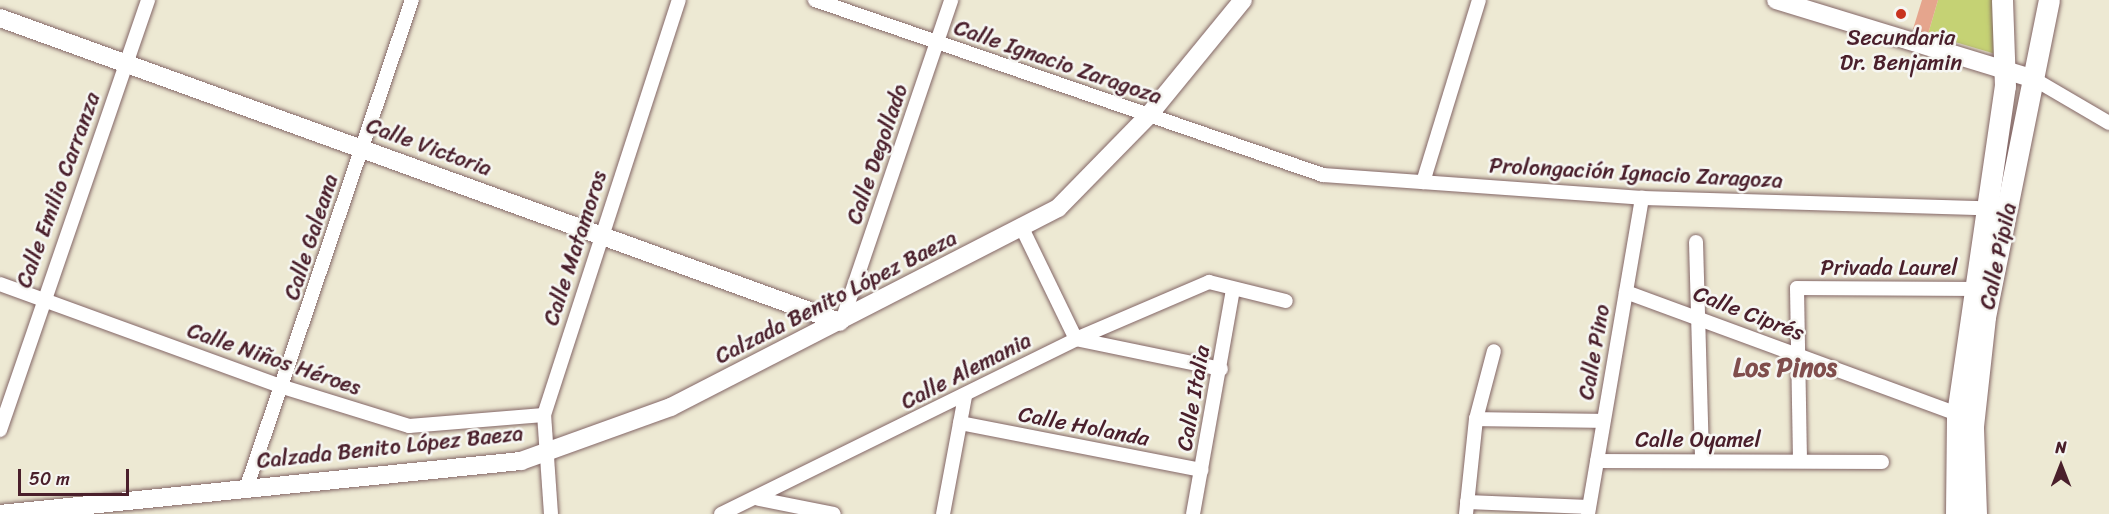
<!DOCTYPE html>
<html>
<head>
<meta charset="utf-8">
<style>
  body { margin:0 }
  #map { position:relative; width:2109px; height:514px; overflow:hidden; background:#ede9d3; font-family:Sriracha,sans-serif }
  div>[style] { position:absolute }
  .green>* { inset:0; background:#c5d274 }
  .building>* { inset:0; background:#e5a58d }
  .roads { filter:drop-shadow(0 0 2px #836666) drop-shadow(0 0 2px #836666) }
  .street>* { height:14px; margin:-7px; padding:0 7px; transform-origin:7px; border-radius:7px; background:#fff }
  .secondary>* { height:18px; margin:-9px; padding:0 9px; transform-origin:9px; border-radius:9px; background:#fff }
  .primary>* { height:21px; margin:-10.5px; padding:0 10.5px; transform-origin:10.5px; border-radius:10.5px; background:#fff }
  .dots>* { width:16px; height:16px; translate:-50% -50%; box-sizing:border-box; border:3px solid #f6f6f2; border-radius:50% }
  span { translate:-50% -50%; white-space:nowrap; text-align:center; line-height:1.15; -webkit-text-stroke:5px #f6f6f2; paint-order:stroke }
  .poi-label { font-size:22px; color:#4a1f2b }
  .street-label { font-size:22px; color:#4a1f2b }
  .quarter-label { font-size:26px; color:#804e4d; font-weight:700 }
  .north { position:absolute; left:2031px; top:436px; width:60px; height:60px; -webkit-text-stroke:4px #f6f6f2; paint-order:stroke; rotate:0deg; font-size:16px; font-weight:700; line-height:24px; text-align:center; color:#4a1f2b }
  .north::after { content:''; display:block; margin:auto; width:21px; height:27px; background:#4a1f2b; clip-path:polygon(50% 0,100% 100%,50% 72%,0 100%) }
  .scale { position:absolute; left:18px; top:469px; width:111px; height:27px; box-sizing:border-box; border:3px solid #4a1f2b; border-top:0; padding-left:8px; font-size:18px; line-height:21px; white-space:nowrap; color:#4a1f2b; -webkit-text-stroke:4px #f6f6f2; paint-order:stroke }
</style>
</head>
<body>
<div id="map">
  <div class="green">
    <i style="clip-path:polygon(1938px 0,1999px 0,1999px 55px,1928px 34px)"></i>
  </div>
  <div class="building">
    <i style="clip-path:polygon(1922px 0,1938px 0,1928px 34px,1913px 29px)"></i>
  </div>
  <div class="roads">
    <div class="street">
      <i style="left:815px;top:0;width:537px;rotate:19.01deg"></i>
      <i style="left:1323px;top:175px;width:320px;rotate:4.1deg"></i>
      <i style="left:1642px;top:198px;width:343px;rotate:1.7deg"></i>
      <i style="left:2034px;top:79px;width:87px;rotate:30.4deg"></i>
      <i style="left:1423px;top:182px;width:190px;rotate:-72.9deg"></i>
      <i style="left:1022px;top:228px;width:123px;rotate:64.1deg"></i>
      <i style="left:1076px;top:339px;width:148px;rotate:11.7deg"></i>
      <i style="left:1696px;top:242px;width:219px;rotate:88.4deg"></i>
      <i style="left:0;top:284px;width:301px;rotate:20deg"></i>
      <i style="left:283px;top:387px;width:132px;rotate:17.2deg"></i>
      <i style="left:409px;top:426px;width:135px;rotate:-4.7deg"></i>
      <i style="left:1626px;top:292px;width:353px;rotate:20.2deg"></i>
      <i style="left:842px;top:321px;width:339px;rotate:-71.2deg"></i>
      <i style="left:1476px;top:419px;width:127px;rotate:0.9deg"></i>
      <i style="left:960px;top:423px;width:246px;rotate:11deg"></i>
      <i style="left:0;top:430px;width:455px;rotate:-71deg"></i>
      <i style="left:1800px;top:460px;width:172px;rotate:-91deg"></i>
      <i style="left:1797px;top:288px;width:177px;rotate:0.3deg"></i>
      <i style="left:1597px;top:461px;width:285px;rotate:0.2deg"></i>
      <i style="left:247px;top:486px;width:513px;rotate:-71.25deg"></i>
      <i style="left:759px;top:499px;width:76px;rotate:11.3deg"></i>
      <i style="left:1467px;top:502px;width:122px;rotate:2.3deg"></i>
      <i style="left:551px;top:514px;width:99px;rotate:-94deg"></i>
      <i style="left:544px;top:415px;width:436px;rotate:-72deg"></i>
      <i style="left:721px;top:514px;width:396px;rotate:-26.2deg"></i>
      <i style="left:1076px;top:339px;width:145px;rotate:-23.2deg"></i>
      <i style="left:1209px;top:282px;width:79px;rotate:13.9deg"></i>
      <i style="left:943px;top:514px;width:120px;rotate:-79.4deg"></i>
      <i style="left:1193px;top:514px;width:228px;rotate:-79.9deg"></i>
      <i style="left:1466px;top:514px;width:96px;rotate:-84deg"></i>
      <i style="left:1476px;top:419px;width:70px;rotate:-75.2deg"></i>
      <i style="left:1588px;top:514px;width:321px;rotate:-80.3deg"></i>
    </div>
    <div class="secondary">
      <i style="left:1776px;top:0;width:270px;rotate:17deg"></i>
      <i style="left:0;top:18px;width:893px;rotate:19.9deg"></i>
      <i style="left:0;top:514px;width:524px;rotate:-5.81deg"></i>
      <i style="left:521px;top:461px;width:159px;rotate:-19.8deg"></i>
      <i style="left:671px;top:407px;width:435px;rotate:-27.2deg"></i>
      <i style="left:1058px;top:208px;width:129px;rotate:-45.6deg"></i>
      <i style="left:1148px;top:116px;width:150px;rotate:-50.7deg"></i>
    </div>
    <div class="primary">
      <i style="left:1956px;top:514px;width:100px;rotate:-89.4deg"></i>
      <i style="left:1957px;top:414px;width:331px;rotate:-81.7deg"></i>
      <i style="left:2005px;top:86px;width:86px;rotate:-92deg"></i>
      <i style="left:1976px;top:514px;width:88px;rotate:-92deg"></i>
      <i style="left:1973px;top:426px;width:110px;rotate:-83.7deg"></i>
      <i style="left:1985px;top:317px;width:323px;rotate:-78.6deg"></i>
    </div>
  </div>
  <div class="dots">
    <i style="left:1901px;top:14px;background:#c8321e"></i>
  </div>
  <div class="poi-label">
    <span style="left:1901px;top:50px">Secundaria<br>Dr. Benjamin</span>
  </div>
  <div class="street-label">
    <span style="left:1058px;top:62px;rotate:19deg">Calle Ignacio Zaragoza</span>
    <span style="left:429px;top:147px;rotate:20deg">Calle Victoria</span>
    <span style="left:877px;top:154px;rotate:-71deg">Calle Degollado</span>
    <span style="left:1636px;top:173px;rotate:3deg">Prolongación Ignacio Zaragoza</span>
    <span style="left:58px;top:190px;rotate:-70deg">Calle Emilio Carranza</span>
    <span style="left:311px;top:237px;rotate:-72deg">Calle Galeana</span>
    <span style="left:575px;top:248px;rotate:-72deg">Calle Matamoros</span>
    <span style="left:1998px;top:256px;rotate:-78deg">Calle Pípila</span>
    <span style="left:1889px;top:268px">Privada Laurel</span>
    <span style="left:836px;top:297px;rotate:-27deg">Calzada Benito López Baeza</span>
    <span style="left:1749px;top:313px;rotate:21deg">Calle Ciprés</span>
    <span style="left:1594px;top:352px;rotate:-80deg">Calle Pino</span>
    <span style="left:274px;top:359px;rotate:19deg">Calle Niños Héroes</span>
    <span style="left:966px;top:371px;rotate:-27deg">Calle Alemania</span>
    <span style="left:1193px;top:398px;rotate:-80deg">Calle Italia</span>
    <span style="left:1084px;top:426px;rotate:11deg">Calle Holanda</span>
    <span style="left:1698px;top:440px">Calle Oyamel</span>
    <span style="left:390px;top:447px;rotate:-6deg">Calzada Benito López Baeza</span>
  </div>
  <div class="quarter-label">
    <span style="left:1785px;top:368px">Los Pinos</span>
  </div>
  <div class="north">N</div>
  <div class="scale">50 m</div>
</div>
</body>
</html>
